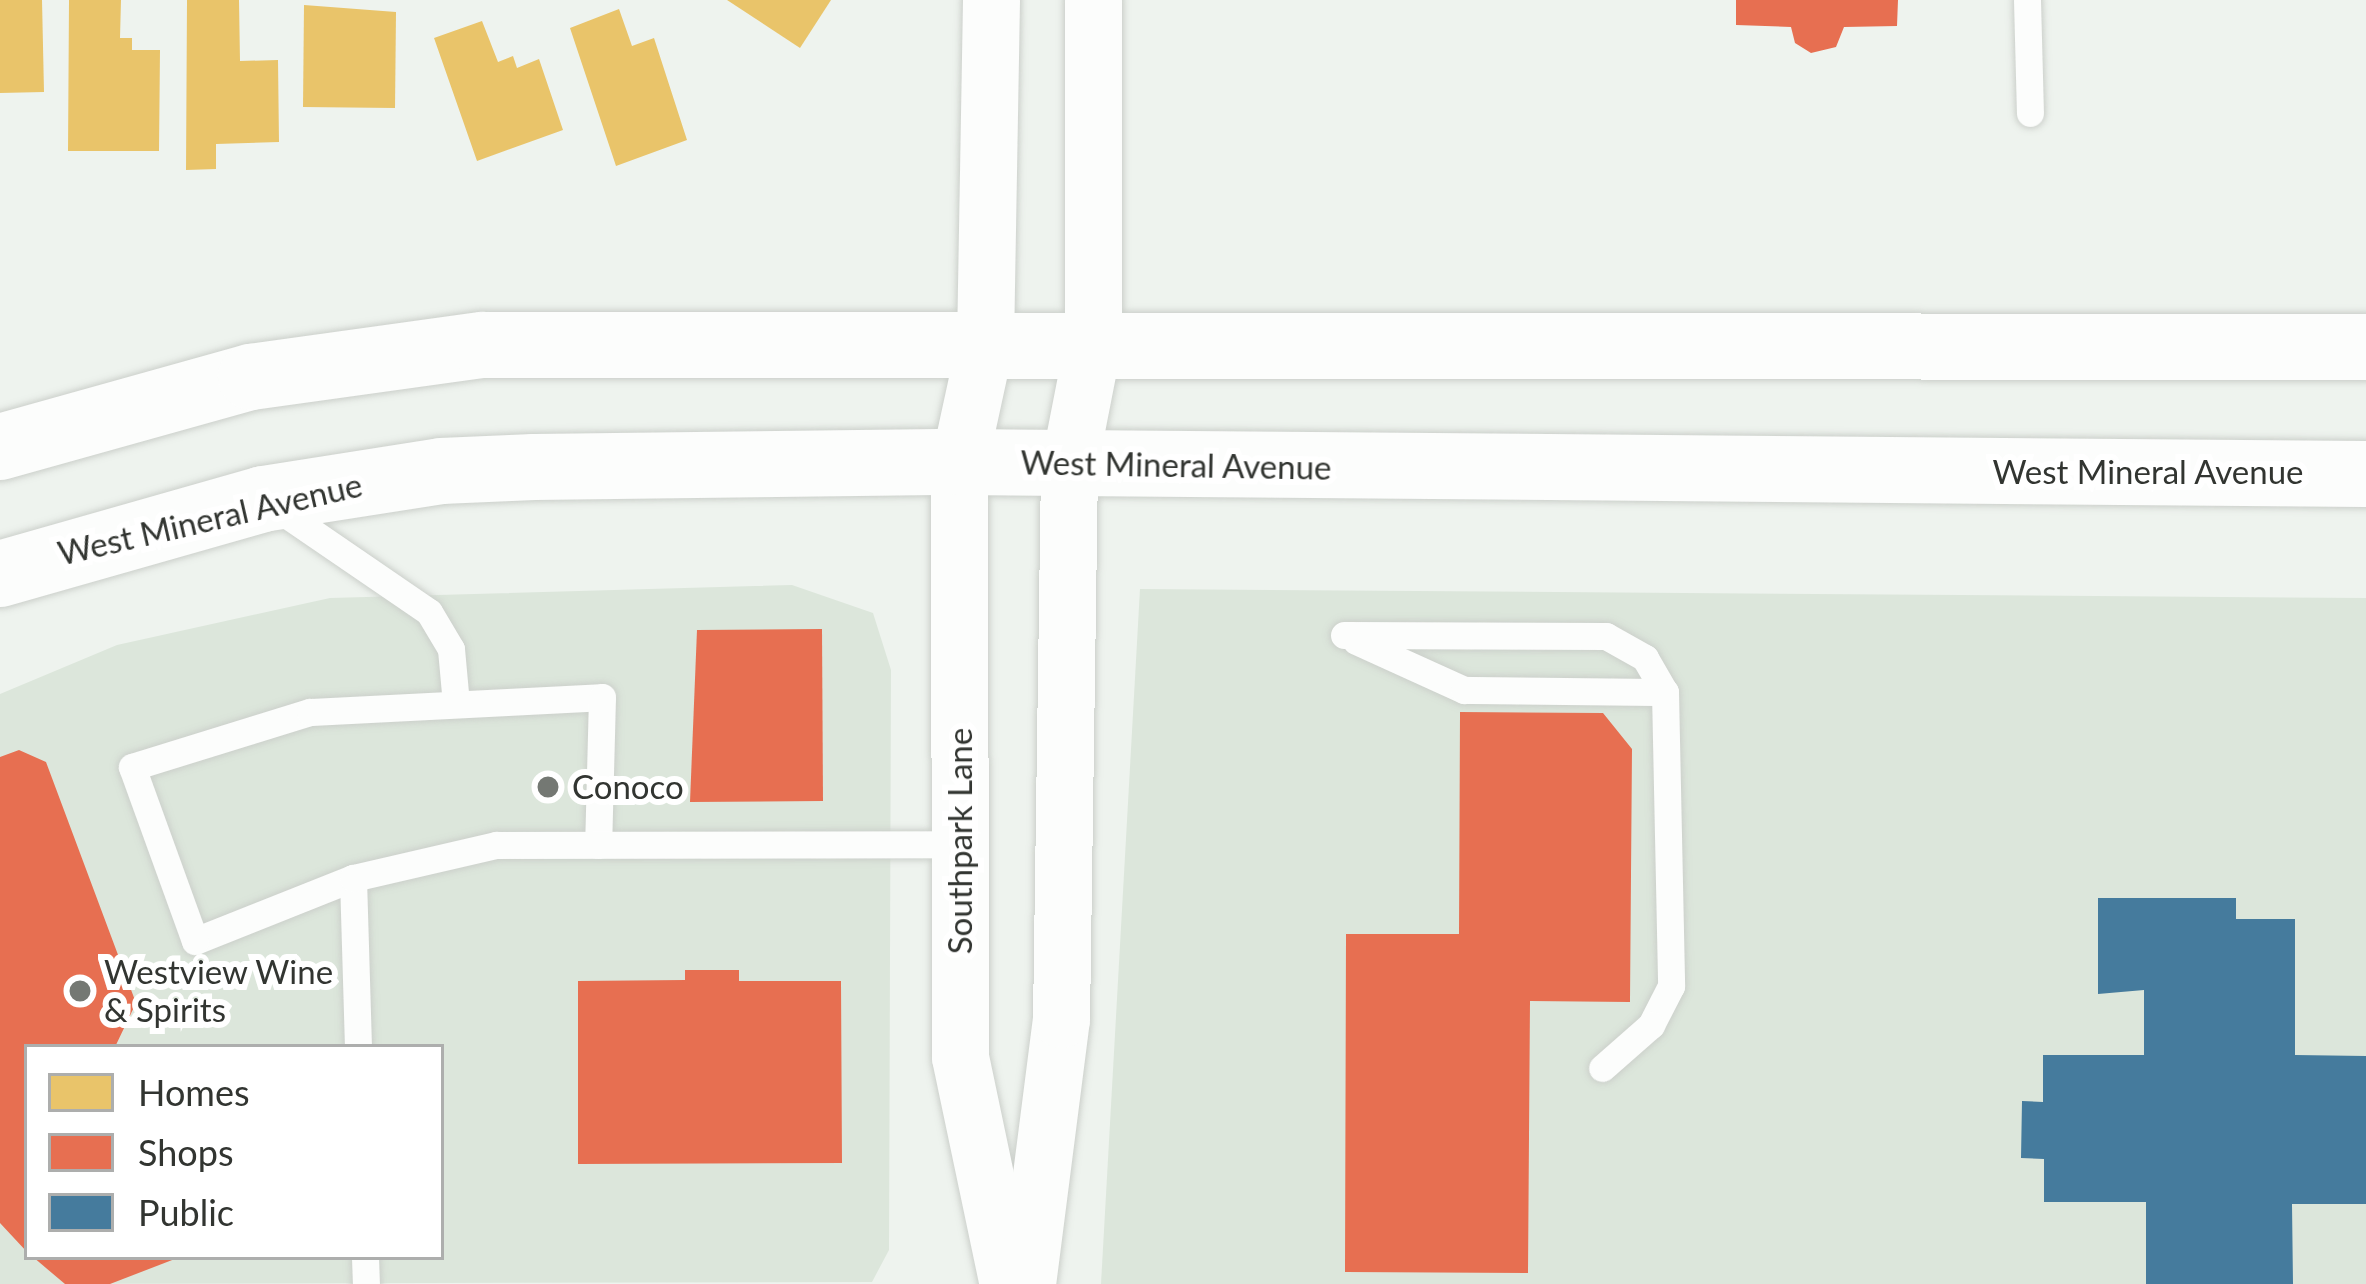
<!DOCTYPE html>
<html>
<head>
<meta charset="utf-8">
<style>
  body { margin:0 }
  #map { position:relative; width:2366px; height:1284px; overflow:hidden; background:#eef3ee; font-family:Lato,sans-serif }
  div>[style] { position:absolute }
  .built>* { inset:0; background:#dce6db }
  .homes>* { inset:0; background:#e9c46a }
  .shops>* { inset:0; background:#e76f51 }
  .public>* { inset:0; background:#457b9d }
  .roads { filter:drop-shadow(0 0 3px #ccd0cb) drop-shadow(0 0 3px #ccd0cb) }
  .service>* { height:27px; margin:-13.5px; padding:0 13.5px; transform-origin:13.5px; border-radius:13.5px; background:#fcfdfc }
  .minor>* { height:57px; margin:-28.5px; padding:0 28.5px; transform-origin:28.5px; border-radius:28.5px; background:#fcfdfc }
  .secondary>* { height:66px; margin:-33px; padding:0 33px; transform-origin:33px; border-radius:33px; background:#fcfdfc }
  .dots>* { width:33px; height:33px; translate:-50% -50%; box-sizing:border-box; border:6px solid #fff; border-radius:50% }
  span { translate:-50% -50%; white-space:nowrap; text-align:center; line-height:1.15; -webkit-text-stroke:12px #fff; paint-order:stroke }
  .street-label { font-size:33px; color:#323531 }
  .poi-label { font-size:33px; color:#323531 }
  .left { translate:0 -50%; text-align:left }
  .legend { position:absolute; left:24px; top:1044px; width:420px; height:216px; box-sizing:border-box; background:#fff; border:3px solid #adaead; margin:0; padding:15px 21px; list-style:none; font-size:36px; color:#323531 }
  .legend li { display:flex; align-items:center; gap:24px; height:60px }
  .legend b { width:60px; border:3px solid #adaead }
</style>
</head>
<body>
<div id="map">
  <div class="built">
    <i style="clip-path:polygon(evenodd,792px 585px,873px 613px,891px 670px,889px 1250px,872px 1282px,0 1284px,0 694px,117px 645px,330px 598px,792px 585px,27px 1047px,441px 1047px,441px 1257px,27px 1257px,27px 1047px)"></i>
    <i style="clip-path:polygon(1140px 589px,2366px 598px,2366px 1284px,1101px 1284px)"></i>
  </div>
  <div class="homes">
    <i style="clip-path:polygon(0 0,42px 0,44px 92px,0 93px)"></i>
    <i style="clip-path:polygon(69px 0,121px 0,120px 38px,132px 38px,132px 50px,160px 50px,159px 151px,68px 151px)"></i>
    <i style="clip-path:polygon(187px 0,239px 0,240px 61px,278px 60px,279px 142px,216px 144px,216px 169px,186px 170px)"></i>
    <i style="clip-path:polygon(727px 0,831px 0,800px 48px)"></i>
    <i style="clip-path:polygon(304px 5px,396px 12px,395px 108px,303px 107px)"></i>
    <i style="clip-path:polygon(619px 9px,632px 46px,654px 38px,687px 140px,616px 166px,570px 28px)"></i>
    <i style="clip-path:polygon(482px 21px,498px 62px,513px 56px,517px 68px,539px 59px,563px 130px,477px 161px,434px 38px)"></i>
  </div>
  <div class="shops">
    <i style="clip-path:polygon(1736px 0,1898px 0,1897px 26px,1844px 27px,1836px 47px,1811px 53px,1795px 43px,1791px 27px,1736px 25px)"></i>
    <i style="clip-path:polygon(822px 629px,823px 801px,690px 802px,697px 630px)"></i>
    <i style="clip-path:polygon(1460px 712px,1603px 713px,1632px 749px,1630px 1002px,1530px 1001px,1528px 1273px,1345px 1272px,1346px 934px,1459px 934px)"></i>
    <i style="clip-path:polygon(19px 750px,46px 762px,136px 1003px,115px 1047px,27px 1047px,27px 1252px,0 1223px,0 757px)"></i>
    <i style="clip-path:polygon(685px 970px,739px 970px,739px 981px,841px 981px,842px 1163px,578px 1164px,578px 981px,685px 980px)"></i>
    <i style="clip-path:polygon(33px 1257px,180px 1257px,110px 1284px,65px 1284px)"></i>
  </div>
  <div class="public">
    <i style="clip-path:polygon(2098px 898px,2236px 898px,2236px 919px,2295px 919px,2295px 1055px,2366px 1056px,2366px 1204px,2292px 1204px,2293px 1284px,2146px 1284px,2146px 1202px,2044px 1202px,2044px 1159px,2021px 1158px,2022px 1101px,2043px 1102px,2043px 1055px,2144px 1055px,2144px 990px,2098px 994px)"></i>
  </div>
  <div class="roads">
    <div class="service">
      <i style="left:2027px;top:0;width:113px;rotate:88.5deg"></i>
      <i style="left:277px;top:508px;width:184px;rotate:34.4deg"></i>
      <i style="left:429px;top:612px;width:43px;rotate:59.3deg"></i>
      <i style="left:451px;top:649px;width:55px;rotate:84.8deg"></i>
      <i style="left:1344px;top:635px;width:262px;rotate:0.2deg"></i>
      <i style="left:1606px;top:636px;width:45px;rotate:29.4deg"></i>
      <i style="left:1645px;top:658px;width:39px;rotate:60deg"></i>
      <i style="left:1665px;top:692px;width:294px;rotate:88.8deg"></i>
      <i style="left:1671px;top:986px;width:44px;rotate:117.1deg"></i>
      <i style="left:1651px;top:1025px;width:65px;rotate:138.7deg"></i>
      <i style="left:1356px;top:641px;width:119px;rotate:24.4deg"></i>
      <i style="left:1464px;top:690px;width:201px;rotate:0.6deg"></i>
      <i style="left:353px;top:878px;width:170px;rotate:158.3deg"></i>
      <i style="left:195px;top:941px;width:185px;rotate:-109.9deg"></i>
      <i style="left:132px;top:767px;width:186px;rotate:-17.2deg"></i>
      <i style="left:310px;top:712px;width:292px;rotate:-2.9deg"></i>
      <i style="left:602px;top:697px;width:148px;rotate:91.5deg"></i>
      <i style="left:358px;top:1047px;width:169px;rotate:-91.7deg"></i>
      <i style="left:353px;top:878px;width:147px;rotate:-13deg"></i>
      <i style="left:496px;top:845px;width:464px;rotate:-0.1deg"></i>
      <i style="left:365px;top:1257px;width:27px;rotate:88deg"></i>
    </div>
    <div class="minor">
      <i style="left:991px;top:0;width:343px;rotate:91deg"></i>
      <i style="left:985px;top:343px;width:122px;rotate:102.3deg"></i>
      <i style="left:959px;top:462px;width:595px;rotate:89.9deg"></i>
      <i style="left:960px;top:1057px;width:232px;rotate:78.1deg"></i>
      <i style="left:1027px;top:1284px;width:267px;rotate:-82.7deg"></i>
      <i style="left:1061px;top:1019px;width:554px;rotate:-89.17deg"></i>
      <i style="left:1069px;top:465px;width:124px;rotate:-78.9deg"></i>
      <i style="left:1093px;top:343px;width:343px;rotate:-90deg"></i>
    </div>
    <div class="secondary">
      <i style="left:0;top:447px;width:261px;rotate:-15.6deg"></i>
      <i style="left:251px;top:377px;width:234px;rotate:-7.9deg"></i>
      <i style="left:483px;top:345px;width:1883px;rotate:0.06deg"></i>
      <i style="left:0;top:574px;width:273px;rotate:-15.9deg"></i>
      <i style="left:263px;top:499px;width:180px;rotate:-8.9deg"></i>
      <i style="left:441px;top:471px;width:93px;rotate:-2.5deg"></i>
      <i style="left:534px;top:467px;width:425px;rotate:-0.7deg"></i>
      <i style="left:959px;top:462px;width:1407px;rotate:0.49deg"></i>
    </div>
  </div>
  <div class="dots">
    <i style="left:548px;top:787px;background:#747873"></i>
    <i style="left:80px;top:991px;background:#747873"></i>
  </div>
  <div class="street-label">
    <span style="left:1176px;top:465px;rotate:1deg">West Mineral Avenue</span>
    <span style="left:2148px;top:472px">West Mineral Avenue</span>
    <span style="left:210px;top:519px;rotate:-13deg">West Mineral Avenue</span>
    <span style="left:960px;top:841px;rotate:-90deg">Southpark Lane</span>
  </div>
  <div class="poi-label">
    <span class="left" style="left:572px;top:787px">Conoco</span>
    <span class="left" style="left:104px;top:991px">Westview Wine<br>&amp; Spirits</span>
  </div>
  <ul class="legend">
  <li><b style="height:33px;background:#e9c46a"></b>Homes</li>
  <li><b style="height:33px;background:#e76f51"></b>Shops</li>
  <li><b style="height:33px;background:#457b9d"></b>Public</li>
  </ul>
</div>
</body>
</html>
